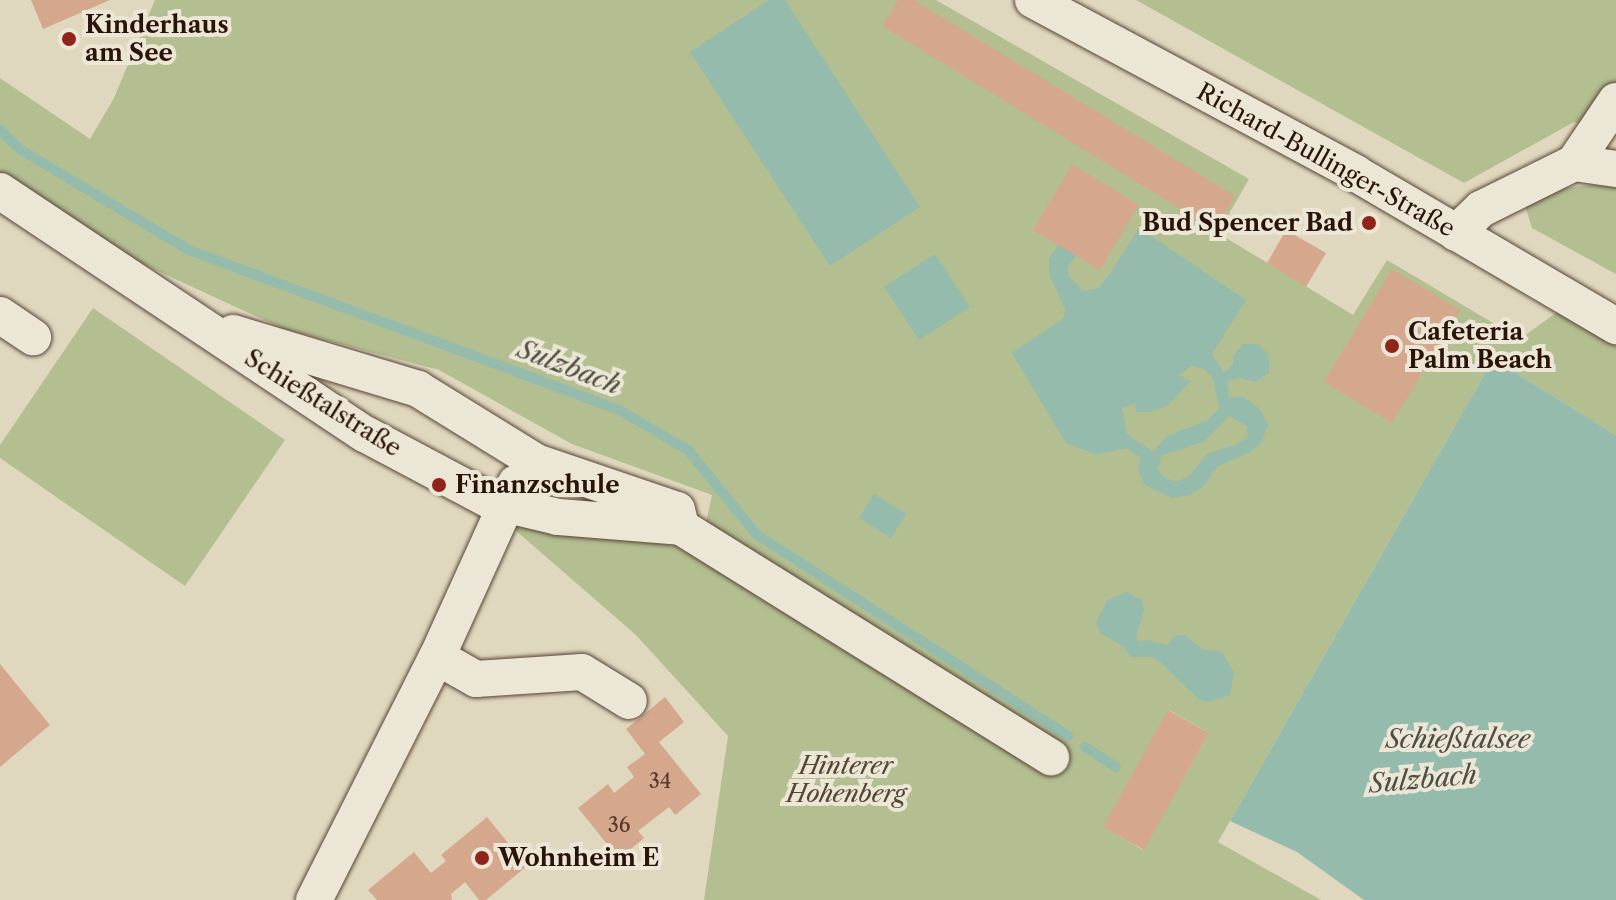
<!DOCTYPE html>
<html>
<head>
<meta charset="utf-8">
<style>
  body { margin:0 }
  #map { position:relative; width:1616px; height:900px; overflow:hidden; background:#e0d8be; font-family:"Libre Caslon Text",serif }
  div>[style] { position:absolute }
  .green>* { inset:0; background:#b3be91 }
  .water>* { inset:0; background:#95bbac }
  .stream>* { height:10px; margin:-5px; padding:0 5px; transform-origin:5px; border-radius:5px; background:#95bbac }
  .building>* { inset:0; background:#d5a88d }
  .roads { filter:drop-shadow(0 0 2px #584437) drop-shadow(0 0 2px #584437) }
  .minor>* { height:36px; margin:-18px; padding:0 18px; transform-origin:18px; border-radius:18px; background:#ebe6d5 }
  .dots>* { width:22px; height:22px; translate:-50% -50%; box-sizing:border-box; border:4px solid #ebe6d5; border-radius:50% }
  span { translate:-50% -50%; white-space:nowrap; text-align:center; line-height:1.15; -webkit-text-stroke:8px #ebe6d5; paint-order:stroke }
  .number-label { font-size:20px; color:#55382b }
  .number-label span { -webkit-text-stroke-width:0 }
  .poi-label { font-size:24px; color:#2a130a; font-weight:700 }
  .left { translate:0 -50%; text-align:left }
  .right { translate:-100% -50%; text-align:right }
  .street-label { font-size:24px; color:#2a130a }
  .park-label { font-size:24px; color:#534632; font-style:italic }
  .water-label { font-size:26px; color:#4f4e43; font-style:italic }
</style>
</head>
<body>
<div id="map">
  <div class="green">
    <i style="clip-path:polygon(evenodd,155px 0,936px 0,1249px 179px,1218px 233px,1353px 315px,1387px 260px,1520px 339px,1564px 307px,1616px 337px,1616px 435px,1493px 359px,1218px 842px,1321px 900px,704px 900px,728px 736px,636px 635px,514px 529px,0 212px,0 78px,90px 139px,114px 98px,155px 0,99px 244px,284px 329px,439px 370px,572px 444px,712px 495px,702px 541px,509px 497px,230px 340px,99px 244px,155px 0,1169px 710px,1209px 733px,1143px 850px,1104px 827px,1169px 710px)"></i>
    <i style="clip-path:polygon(1136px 0,1616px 0,1616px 132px,1574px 122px,1464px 183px)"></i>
    <i style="clip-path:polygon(1591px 185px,1616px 187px,1616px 274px,1532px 228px,1525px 206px,1565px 188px)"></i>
    <i style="clip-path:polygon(93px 308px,285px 440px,185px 586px,0 458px,0 445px)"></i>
  </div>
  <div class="water">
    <i style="clip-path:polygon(769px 0,785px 0,920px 207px,830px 266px,690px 52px)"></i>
    <i style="clip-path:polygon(evenodd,1139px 228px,1246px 300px,1212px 354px,1224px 373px,1233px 365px,1233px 356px,1243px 344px,1259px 344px,1269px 356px,1269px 373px,1255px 382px,1239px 378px,1227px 382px,1229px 397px,1242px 396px,1261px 410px,1268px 425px,1262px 441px,1252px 451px,1217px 467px,1204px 486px,1190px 495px,1172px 498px,1145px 485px,1139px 472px,1140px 457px,1126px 448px,1097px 455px,1066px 443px,1012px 353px,1064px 318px,1065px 309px,1049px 274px,1049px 259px,1058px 245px,1076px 255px,1068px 267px,1068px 275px,1084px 291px,1098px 288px,1108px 277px,1139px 228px,1191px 366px,1203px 368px,1213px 378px,1219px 409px,1208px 420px,1167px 436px,1153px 452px,1127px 434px,1122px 408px,1135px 403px,1136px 412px,1149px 412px,1167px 406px,1191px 381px,1179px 375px,1191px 366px,1139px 228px,1229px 416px,1247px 426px,1248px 437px,1236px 445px,1208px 453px,1189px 476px,1176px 482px,1163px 477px,1158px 469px,1161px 456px,1205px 441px,1229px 416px)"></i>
    <i style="clip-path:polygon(935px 254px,970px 307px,919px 340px,884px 287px)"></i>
    <i style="clip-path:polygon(1493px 359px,1616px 435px,1616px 900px,1364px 900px,1297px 852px,1230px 821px)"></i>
    <i style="clip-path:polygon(874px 494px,906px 514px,891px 538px,859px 518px)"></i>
    <i style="clip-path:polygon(1127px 592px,1142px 600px,1144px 610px,1136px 637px,1140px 642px,1148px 640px,1167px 645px,1176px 635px,1185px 635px,1203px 650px,1221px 651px,1234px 672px,1230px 695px,1210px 702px,1200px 700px,1159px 661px,1151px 657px,1131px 657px,1123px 646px,1101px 634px,1096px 623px,1107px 600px)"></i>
  </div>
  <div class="stream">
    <i style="left:0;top:130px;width:29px;rotate:44deg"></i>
    <i style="left:21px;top:150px;width:196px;rotate:30.8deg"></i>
    <i style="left:189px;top:250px;width:461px;rotate:20.4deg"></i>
    <i style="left:621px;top:411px;width:78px;rotate:30.2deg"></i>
    <i style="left:688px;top:450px;width:108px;rotate:51deg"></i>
    <i style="left:756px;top:534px;width:372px;rotate:32.9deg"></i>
    <i style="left:1085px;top:747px;width:37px;rotate:33deg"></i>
  </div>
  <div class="building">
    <i style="clip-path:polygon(31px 0,110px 0,43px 29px)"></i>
    <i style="clip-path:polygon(898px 0,914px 0,1235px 196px,1215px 230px,882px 26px)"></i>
    <i style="clip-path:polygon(1072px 164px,1139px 205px,1100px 270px,1033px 230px)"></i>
    <i style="clip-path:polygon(1286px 230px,1326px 253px,1306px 287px,1267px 263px)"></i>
    <i style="clip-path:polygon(1392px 269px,1460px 310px,1392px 423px,1324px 382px)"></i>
    <i style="clip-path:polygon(0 664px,50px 725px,0 767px)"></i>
    <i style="clip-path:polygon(665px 697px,684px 722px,659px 742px,701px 794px,675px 815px,669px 807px,638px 831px,644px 838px,619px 859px,578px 808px,608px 784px,614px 793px,634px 777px,627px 767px,645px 754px,626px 729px)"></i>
    <i style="clip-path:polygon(1168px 710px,1209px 733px,1144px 850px,1103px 827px)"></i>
    <i style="clip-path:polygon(487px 817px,527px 866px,486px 900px,479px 900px,465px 882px,451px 894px,452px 900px,377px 900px,368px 890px,414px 852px,431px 873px,446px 861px,441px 855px)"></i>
  </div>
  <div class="roads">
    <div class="minor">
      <i style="left:1033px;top:0;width:366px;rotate:28.2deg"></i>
      <i style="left:1355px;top:173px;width:303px;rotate:30.4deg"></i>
      <i style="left:1574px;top:163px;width:42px;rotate:8.1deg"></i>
      <i style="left:0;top:191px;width:438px;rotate:33.7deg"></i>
      <i style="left:365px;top:434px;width:143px;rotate:28deg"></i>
      <i style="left:491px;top:501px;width:69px;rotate:13.4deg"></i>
      <i style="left:558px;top:517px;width:123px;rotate:4.6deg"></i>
      <i style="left:681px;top:527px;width:436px;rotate:31.9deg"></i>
      <i style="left:1456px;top:233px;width:35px;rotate:-44deg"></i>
      <i style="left:1481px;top:209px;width:104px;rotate:-26.3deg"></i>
      <i style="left:1574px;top:163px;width:75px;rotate:-55.9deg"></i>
      <i style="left:0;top:315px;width:40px;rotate:34deg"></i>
      <i style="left:233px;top:333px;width:193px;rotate:16.8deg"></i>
      <i style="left:418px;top:389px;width:139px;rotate:31.7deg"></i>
      <i style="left:536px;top:462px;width:149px;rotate:18.8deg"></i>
      <i style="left:677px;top:510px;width:12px;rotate:76deg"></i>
      <i style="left:437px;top:657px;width:45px;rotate:29.4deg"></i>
      <i style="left:476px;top:679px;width:106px;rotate:-3.8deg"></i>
      <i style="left:582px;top:672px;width:55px;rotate:31.7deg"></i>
      <i style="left:314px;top:900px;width:272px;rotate:-63.2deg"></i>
      <i style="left:437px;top:657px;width:191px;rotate:-65.6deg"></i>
    </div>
  </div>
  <div class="dots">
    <i style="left:69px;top:39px;background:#8f2418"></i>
    <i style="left:1369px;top:223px;background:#8f2418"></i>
    <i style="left:1392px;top:346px;background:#8f2418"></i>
    <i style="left:439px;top:485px;background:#8f2418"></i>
    <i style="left:482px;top:858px;background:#8f2418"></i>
  </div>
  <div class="number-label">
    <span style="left:660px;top:781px">34</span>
    <span style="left:619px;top:825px">36</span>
  </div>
  <div class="poi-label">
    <span class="left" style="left:85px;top:39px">Kinderhaus<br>am See</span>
    <span class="right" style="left:1353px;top:223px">Bud Spencer Bad</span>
    <span class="left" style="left:1408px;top:346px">Cafeteria<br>Palm Beach</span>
    <span class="left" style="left:455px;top:485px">Finanzschule</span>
    <span class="left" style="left:498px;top:858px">Wohnheim E</span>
  </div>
  <div class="street-label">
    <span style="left:1326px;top:160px;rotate:29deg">Richard-Bullinger-Straße</span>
    <span style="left:323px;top:403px;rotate:32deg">Schießtalstraße</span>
  </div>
  <div class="park-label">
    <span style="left:846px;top:780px">Hinterer<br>Hohenberg</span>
  </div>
  <div class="water-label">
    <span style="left:569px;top:368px;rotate:21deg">Sulzbach</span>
    <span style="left:1458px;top:740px">Schießtalsee</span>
    <span style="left:1423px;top:780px;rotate:-5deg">Sulzbach</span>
  </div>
</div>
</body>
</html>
